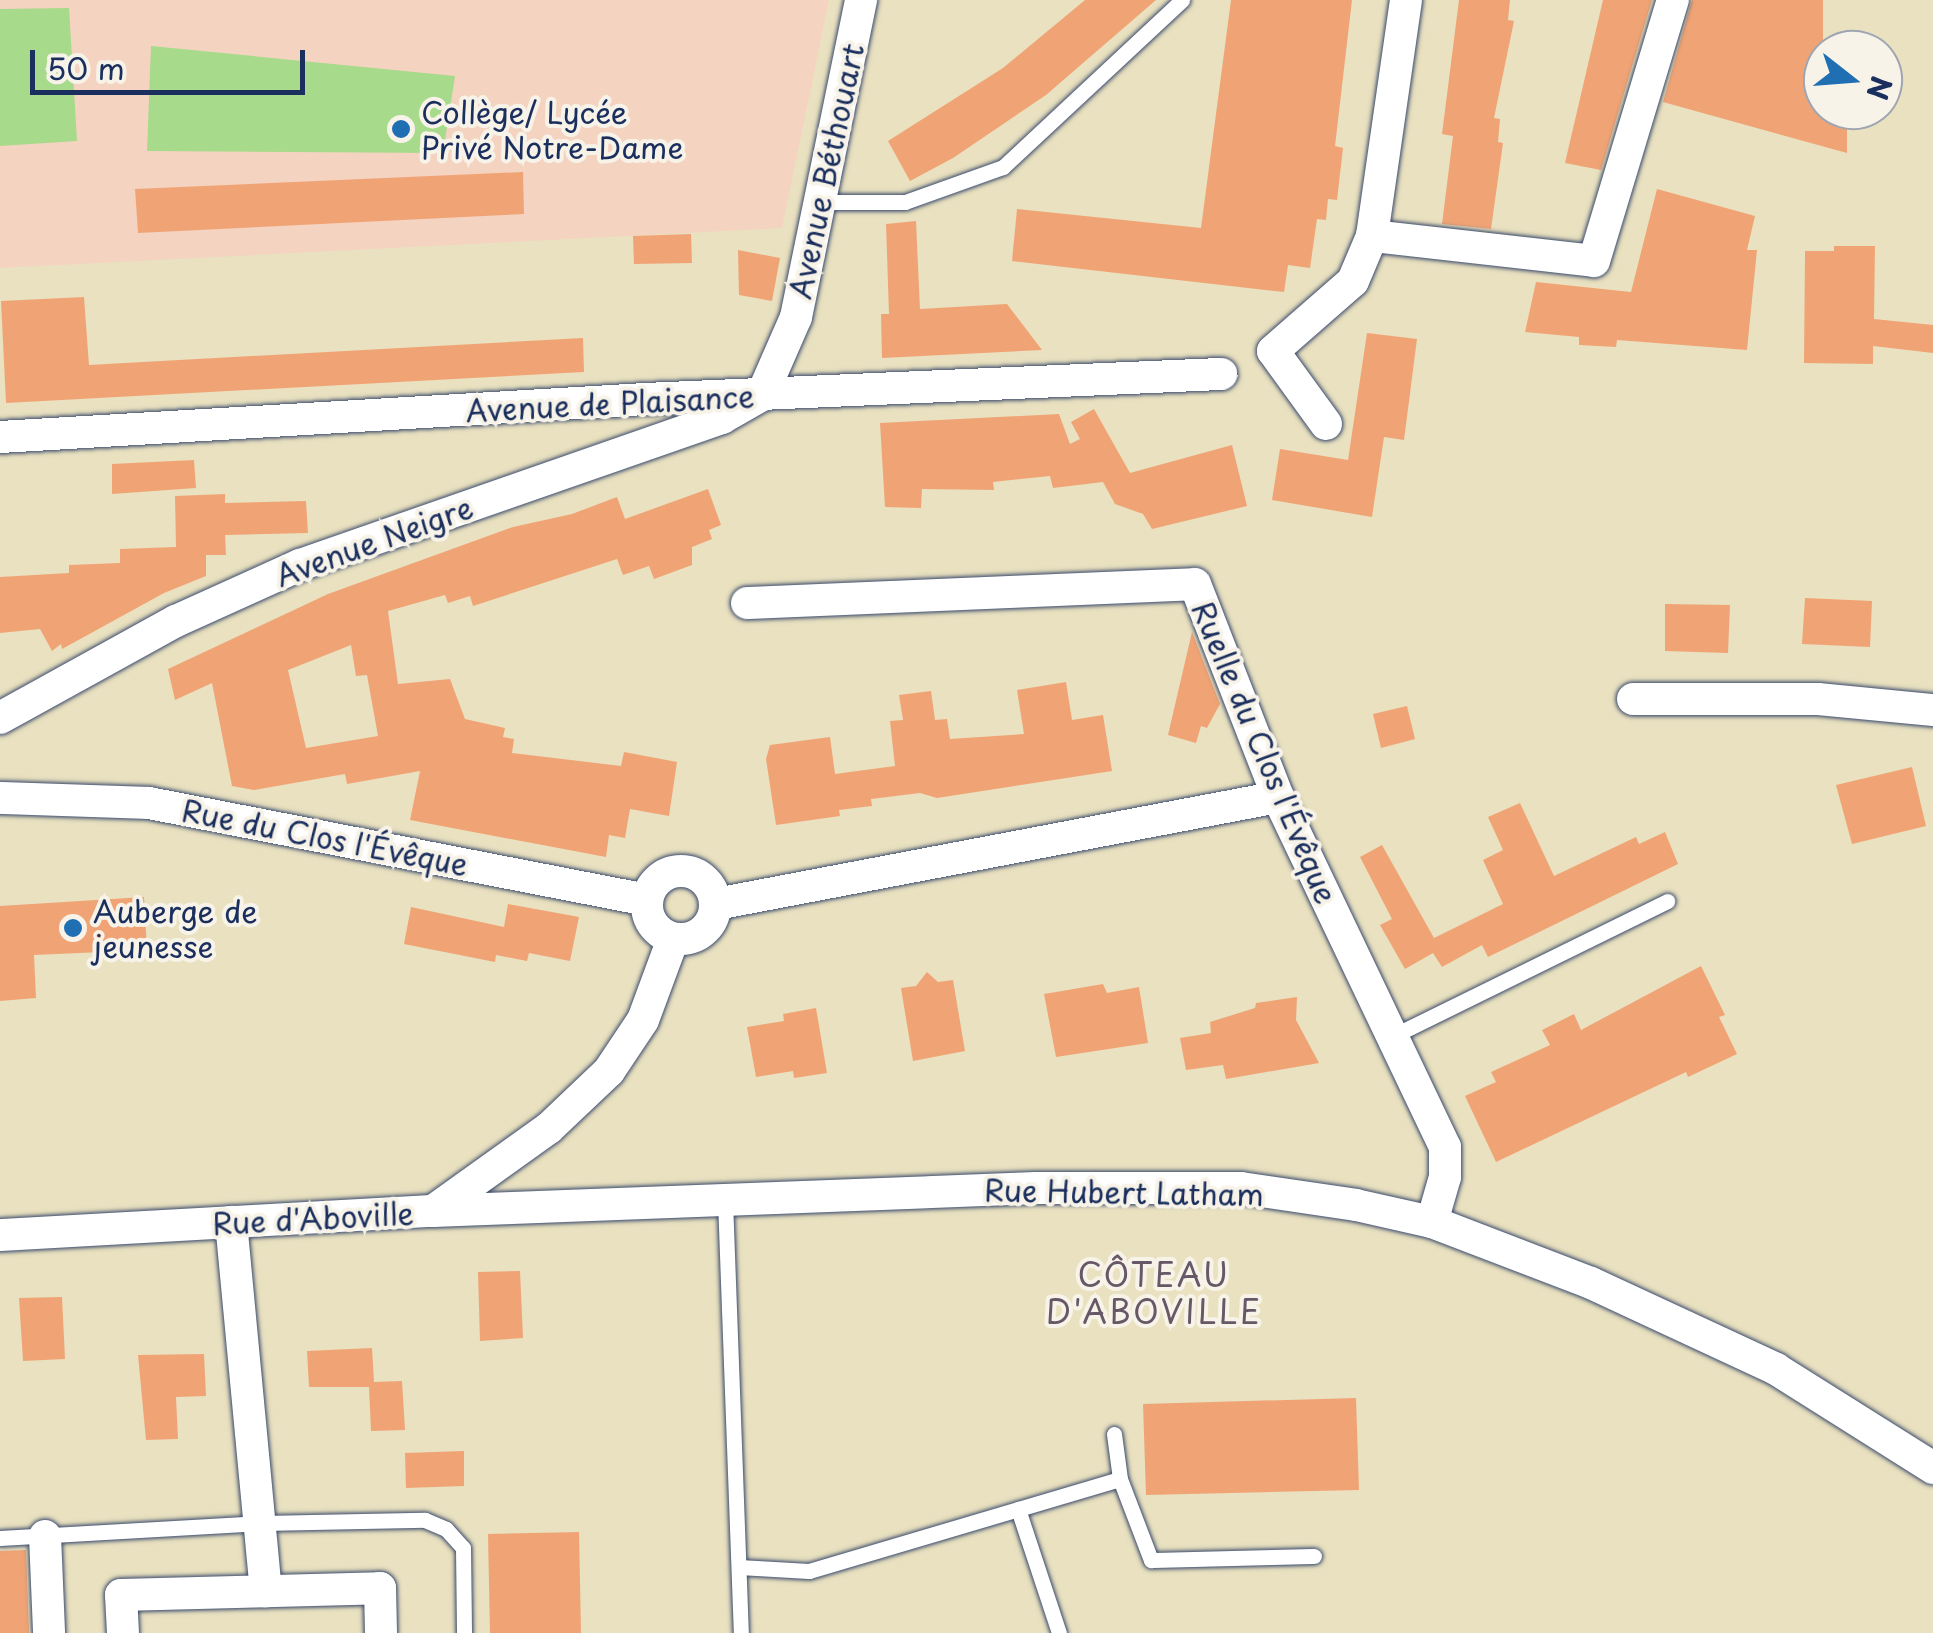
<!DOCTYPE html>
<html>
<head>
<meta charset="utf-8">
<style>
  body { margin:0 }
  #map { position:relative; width:1933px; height:1633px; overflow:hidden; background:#e9e1bf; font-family:"Playpen Sans",sans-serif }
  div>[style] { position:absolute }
  .built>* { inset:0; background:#f4d3c1 }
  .green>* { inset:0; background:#a7da8a }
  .building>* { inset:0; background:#f0a476 }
  .roads { filter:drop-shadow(0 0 2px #3a4a6d) drop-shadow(0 0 2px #3a4a6d) }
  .service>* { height:15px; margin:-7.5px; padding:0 7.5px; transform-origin:7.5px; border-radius:7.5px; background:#fff }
  .minor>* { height:32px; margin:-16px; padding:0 16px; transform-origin:16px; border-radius:16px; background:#fff }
  .minor>.ring { margin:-16px; padding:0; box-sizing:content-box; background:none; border:32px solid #fff; border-radius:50% }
  .dots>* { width:28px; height:28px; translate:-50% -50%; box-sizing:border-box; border:5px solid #f7f3e8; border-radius:50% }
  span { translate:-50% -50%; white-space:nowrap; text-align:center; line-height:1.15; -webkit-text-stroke:8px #f7f3e8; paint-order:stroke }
  .poi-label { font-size:30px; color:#1b2f5e }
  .left { translate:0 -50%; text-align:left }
  .street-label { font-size:30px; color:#1b2f5e }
  .neighbourhood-label { font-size:32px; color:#665866; letter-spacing:2.5px }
  .north { position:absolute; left:1803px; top:30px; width:100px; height:100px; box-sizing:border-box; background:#f7f3e8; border:2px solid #9fa5b1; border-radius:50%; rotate:107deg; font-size:28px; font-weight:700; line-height:40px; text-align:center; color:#1b2f5e }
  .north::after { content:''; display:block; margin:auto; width:35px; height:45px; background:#1f6fb2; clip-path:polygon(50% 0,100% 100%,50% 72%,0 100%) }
  .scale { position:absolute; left:30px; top:50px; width:275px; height:45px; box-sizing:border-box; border:5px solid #1b2f5e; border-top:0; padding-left:12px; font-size:30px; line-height:35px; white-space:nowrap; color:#1b2f5e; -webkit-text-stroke:8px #f7f3e8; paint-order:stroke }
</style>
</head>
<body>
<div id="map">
  <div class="built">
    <i style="clip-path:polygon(0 0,829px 0,782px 228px,0 268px)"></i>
  </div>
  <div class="green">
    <i style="clip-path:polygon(69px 8px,77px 141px,0 146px,0 9px)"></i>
    <i style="clip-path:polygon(151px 46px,455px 76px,443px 153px,147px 151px)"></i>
  </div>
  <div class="building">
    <i style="clip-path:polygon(1085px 0,1156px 0,1046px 95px,953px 158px,910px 181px,888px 141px,1003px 68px)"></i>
    <i style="clip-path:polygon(1231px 0,1352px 0,1335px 146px,1343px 148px,1337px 200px,1328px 199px,1326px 220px,1317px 219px,1310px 268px,1288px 265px,1284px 292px,1012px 261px,1017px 209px,1201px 228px)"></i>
    <i style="clip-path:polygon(1459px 0,1510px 0,1508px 20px,1514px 21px,1494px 118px,1500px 119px,1498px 142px,1503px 143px,1491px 229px,1442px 224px,1453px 136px,1442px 134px)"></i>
    <i style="clip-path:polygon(1603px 0,1652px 0,1601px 170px,1565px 163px)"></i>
    <i style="clip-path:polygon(1692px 0,1823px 0,1823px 110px,1847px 110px,1847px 153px,1663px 102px)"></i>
    <i style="clip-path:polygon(523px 172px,524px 214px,138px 233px,135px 189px)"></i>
    <i style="clip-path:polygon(1657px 189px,1755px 216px,1747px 250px,1757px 250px,1747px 350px,1617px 340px,1616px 347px,1579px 345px,1579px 337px,1525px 332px,1536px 282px,1631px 292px)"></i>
    <i style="clip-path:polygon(916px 221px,920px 309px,1007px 304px,1042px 350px,882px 358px,881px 314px,889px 314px,886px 224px)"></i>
    <i style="clip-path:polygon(691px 234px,692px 263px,634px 264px,633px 236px)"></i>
    <i style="clip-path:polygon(1834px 246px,1875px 246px,1874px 319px,1933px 325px,1933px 353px,1873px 346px,1873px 364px,1804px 363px,1805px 251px,1834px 251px)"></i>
    <i style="clip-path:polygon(738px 250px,780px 258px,772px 301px,739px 295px)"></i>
    <i style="clip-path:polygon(84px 297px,89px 365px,583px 338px,584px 372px,6px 403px,1px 301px)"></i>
    <i style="clip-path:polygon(1367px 333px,1417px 339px,1404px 440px,1384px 437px,1372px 517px,1272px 500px,1280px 449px,1348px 460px)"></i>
    <i style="clip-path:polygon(1094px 409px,1130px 473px,1232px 445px,1247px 506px,1152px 529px,1143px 514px,1115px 504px,1103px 482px,1053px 488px,1050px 476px,993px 482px,994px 490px,922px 489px,921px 508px,885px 507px,880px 423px,1059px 414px,1070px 444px,1080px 439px,1071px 422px)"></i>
    <i style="clip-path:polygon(194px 460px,196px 488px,112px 494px,112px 464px)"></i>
    <i style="clip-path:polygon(evenodd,708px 489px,721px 525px,709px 530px,712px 539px,692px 547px,692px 565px,654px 579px,649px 566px,623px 575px,617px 559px,473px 606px,470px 596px,448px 603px,445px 595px,388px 611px,398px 684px,450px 679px,465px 719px,505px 728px,503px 737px,514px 739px,512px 753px,621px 766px,624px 752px,677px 762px,669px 816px,630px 809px,625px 838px,609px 835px,606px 857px,410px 820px,420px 771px,347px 784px,345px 774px,254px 790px,232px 786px,212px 683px,175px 700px,168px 669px,328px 594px,513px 527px,572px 514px,617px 497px,625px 519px,708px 489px,351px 645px,356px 676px,367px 675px,378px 736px,306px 748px,288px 670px,351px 645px)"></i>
    <i style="clip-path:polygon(225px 494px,225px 503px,306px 501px,308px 533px,225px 535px,226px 555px,206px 555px,206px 576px,164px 593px,62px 649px,61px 644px,52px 651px,40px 629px,0 633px,0 577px,69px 573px,69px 565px,120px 563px,120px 549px,176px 547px,175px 496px)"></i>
    <i style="clip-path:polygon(1805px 598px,1872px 601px,1870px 647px,1802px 644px)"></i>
    <i style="clip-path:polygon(1665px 604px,1730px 605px,1728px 653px,1665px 651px)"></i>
    <i style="clip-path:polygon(1192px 632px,1220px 704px,1207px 728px,1201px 726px,1196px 743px,1168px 735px)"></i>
    <i style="clip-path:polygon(1066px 682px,1072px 720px,1103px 715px,1112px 771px,937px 798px,920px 793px,871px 799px,872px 806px,839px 810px,840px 816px,776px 825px,766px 759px,770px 745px,830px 737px,835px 774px,895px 766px,890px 721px,903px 720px,899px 695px,931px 691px,935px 720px,947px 719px,950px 739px,1024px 734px,1017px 690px)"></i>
    <i style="clip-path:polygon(1407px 706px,1415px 739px,1381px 748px,1373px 714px)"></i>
    <i style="clip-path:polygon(1912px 767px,1926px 826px,1852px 844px,1836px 785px)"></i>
    <i style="clip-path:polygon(1520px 803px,1554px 876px,1636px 837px,1639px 844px,1665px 832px,1678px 864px,1488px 957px,1482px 945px,1442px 967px,1433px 953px,1405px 969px,1380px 925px,1392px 919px,1360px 857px,1382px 845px,1434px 938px,1503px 904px,1483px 860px,1503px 850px,1488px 817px)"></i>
    <i style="clip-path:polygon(144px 897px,147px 950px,34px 955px,36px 998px,0 1001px,0 906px)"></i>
    <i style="clip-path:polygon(508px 904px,579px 917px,570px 961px,529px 953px,527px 961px,496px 955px,495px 962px,404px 944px,411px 907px,504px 927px)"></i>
    <i style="clip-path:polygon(1701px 966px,1725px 1015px,1719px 1017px,1737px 1054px,1688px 1077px,1686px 1072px,1496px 1162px,1465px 1096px,1496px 1082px,1491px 1072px,1550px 1045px,1542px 1030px,1574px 1014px,1581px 1030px)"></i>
    <i style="clip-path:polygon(927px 972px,938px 982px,953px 980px,965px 1051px,913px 1061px,901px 988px,916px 986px)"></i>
    <i style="clip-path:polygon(1103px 984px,1107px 993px,1139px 987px,1148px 1043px,1056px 1057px,1044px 994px)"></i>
    <i style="clip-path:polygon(1297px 997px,1296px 1020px,1319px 1063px,1226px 1079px,1223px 1065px,1186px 1070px,1180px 1038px,1211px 1033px,1210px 1022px,1255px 1008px,1256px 1003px)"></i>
    <i style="clip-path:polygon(816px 1008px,827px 1073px,794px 1078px,793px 1071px,756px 1077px,747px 1027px,784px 1021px,783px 1014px)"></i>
    <i style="clip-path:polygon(520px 1271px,523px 1338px,480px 1341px,478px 1272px)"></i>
    <i style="clip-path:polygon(62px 1297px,65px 1359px,23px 1361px,19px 1298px)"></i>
    <i style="clip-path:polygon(372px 1348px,374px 1382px,402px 1381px,405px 1430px,371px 1431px,369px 1387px,309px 1387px,307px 1351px)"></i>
    <i style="clip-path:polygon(204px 1354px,206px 1396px,176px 1397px,178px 1439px,146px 1440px,138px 1355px)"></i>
    <i style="clip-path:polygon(1356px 1398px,1359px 1490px,1146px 1495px,1143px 1404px)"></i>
    <i style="clip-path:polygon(464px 1451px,464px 1486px,406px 1488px,405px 1453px)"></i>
    <i style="clip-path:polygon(579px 1532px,581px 1633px,490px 1633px,488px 1534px)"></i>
    <i style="clip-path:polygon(26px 1550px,29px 1633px,0 1633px,0 1551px)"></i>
  </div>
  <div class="roads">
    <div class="service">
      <i style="left:821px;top:202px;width:84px"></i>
      <i style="left:905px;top:202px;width:104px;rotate:-19.7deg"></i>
      <i style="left:1003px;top:167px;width:245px;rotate:-43deg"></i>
      <i style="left:1391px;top:1037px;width:308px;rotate:-26.2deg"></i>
      <i style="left:725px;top:1200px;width:433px;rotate:87.9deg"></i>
      <i style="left:1114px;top:1434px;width:45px;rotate:82.4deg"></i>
      <i style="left:1120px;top:1479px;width:87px;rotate:69.1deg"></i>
      <i style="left:1151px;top:1560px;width:163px;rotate:-1.4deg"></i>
      <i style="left:1018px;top:1509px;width:131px;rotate:71.7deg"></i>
      <i style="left:0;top:1538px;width:262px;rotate:-3.3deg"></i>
      <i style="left:262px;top:1523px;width:163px;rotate:-1.1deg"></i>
      <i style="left:425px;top:1520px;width:23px;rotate:23deg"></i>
      <i style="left:446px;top:1529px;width:25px;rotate:48deg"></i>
      <i style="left:463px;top:1548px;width:85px;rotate:89.3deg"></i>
      <i style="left:739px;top:1567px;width:70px;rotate:3.3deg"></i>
      <i style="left:809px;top:1571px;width:324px;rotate:-16.5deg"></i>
    </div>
    <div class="minor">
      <i style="left:1372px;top:236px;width:223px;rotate:6.4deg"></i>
      <i style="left:1594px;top:261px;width:273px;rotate:-73.2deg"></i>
      <i style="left:1326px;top:424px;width:90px;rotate:-126deg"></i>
      <i style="left:1273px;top:351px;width:106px;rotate:-41.2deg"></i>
      <i style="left:1353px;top:281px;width:49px;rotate:-67.1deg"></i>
      <i style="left:1372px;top:236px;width:238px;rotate:-81.8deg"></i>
      <i style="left:0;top:437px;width:646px;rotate:-3.37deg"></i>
      <i style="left:645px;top:399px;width:577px;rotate:-2.49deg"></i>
      <i style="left:747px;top:603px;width:448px;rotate:-2.4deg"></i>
      <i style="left:1195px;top:584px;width:229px;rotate:68.7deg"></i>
      <i style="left:1278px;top:797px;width:388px;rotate:64.5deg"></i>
      <i style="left:1445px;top:1147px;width:30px;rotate:90deg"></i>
      <i style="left:1445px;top:1177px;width:47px;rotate:106.1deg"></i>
      <i style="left:1633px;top:699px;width:185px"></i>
      <i style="left:1818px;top:699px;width:116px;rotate:5.5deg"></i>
      <i style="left:0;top:718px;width:201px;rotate:-28.9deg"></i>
      <i style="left:176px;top:621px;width:136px;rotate:-24.3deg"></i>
      <i style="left:300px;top:565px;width:447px;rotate:-19.2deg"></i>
      <i style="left:722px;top:418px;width:46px;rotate:-29.9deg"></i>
      <i style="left:762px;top:395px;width:85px;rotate:-66.4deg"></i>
      <i style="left:796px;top:317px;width:324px;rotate:-78.4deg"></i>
      <i style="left:0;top:798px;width:149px;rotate:1.9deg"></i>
      <i style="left:149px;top:803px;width:507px;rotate:11.02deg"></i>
      <i class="ring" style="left:647px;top:871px;width:36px;height:36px"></i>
      <i style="left:716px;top:904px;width:572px;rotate:-10.78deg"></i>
      <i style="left:433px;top:1211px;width:603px;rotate:-2.18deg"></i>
      <i style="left:1036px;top:1188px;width:205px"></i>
      <i style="left:1241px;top:1188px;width:116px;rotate:8.4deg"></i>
      <i style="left:1356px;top:1205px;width:78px;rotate:12.6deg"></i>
      <i style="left:1432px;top:1222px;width:170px;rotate:21deg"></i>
      <i style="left:1591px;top:1283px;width:204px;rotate:24.9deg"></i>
      <i style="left:1776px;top:1369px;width:186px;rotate:32.2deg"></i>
      <i style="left:231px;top:1222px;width:371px;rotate:84.6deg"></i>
      <i style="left:0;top:1235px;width:434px;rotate:-3.2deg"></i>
      <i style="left:433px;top:1211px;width:143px;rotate:-35.6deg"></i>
      <i style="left:549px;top:1128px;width:83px;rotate:-43.5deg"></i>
      <i style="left:609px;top:1071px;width:61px;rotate:-56.3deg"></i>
      <i style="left:643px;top:1020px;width:86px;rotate:-69.7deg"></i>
      <i style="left:45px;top:1536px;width:97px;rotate:87.6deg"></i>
      <i style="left:123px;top:1633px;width:38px;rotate:-93deg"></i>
      <i style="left:121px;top:1595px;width:259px;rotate:-1.5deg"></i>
      <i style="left:380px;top:1588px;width:45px;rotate:88.7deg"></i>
    </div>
  </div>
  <div class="dots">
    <i style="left:401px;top:129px;background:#1f6fb2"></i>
    <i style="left:73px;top:928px;background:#1f6fb2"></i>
  </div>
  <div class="poi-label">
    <span class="left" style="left:421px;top:129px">Collège/ Lycée<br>Privé Notre-Dame</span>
    <span class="left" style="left:93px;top:928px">Auberge de<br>jeunesse</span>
  </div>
  <div class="street-label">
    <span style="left:826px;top:171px;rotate:-78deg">Avenue Béthouart</span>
    <span style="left:610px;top:403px;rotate:-3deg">Avenue de Plaisance</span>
    <span style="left:374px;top:541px;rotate:-20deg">Avenue Neigre</span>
    <span style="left:1265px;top:752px;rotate:67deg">Ruelle du Clos l'Évêque</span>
    <span style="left:325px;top:837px;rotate:11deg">Rue du Clos l'Évêque</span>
    <span style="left:1124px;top:1192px;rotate:1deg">Rue Hubert Latham</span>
    <span style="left:313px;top:1218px;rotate:-3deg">Rue d'Aboville</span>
  </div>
  <div class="neighbourhood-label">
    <span style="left:1154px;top:1293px">CÔTEAU<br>D'ABOVILLE</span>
  </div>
  <div class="north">N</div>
  <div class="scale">50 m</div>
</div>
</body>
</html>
